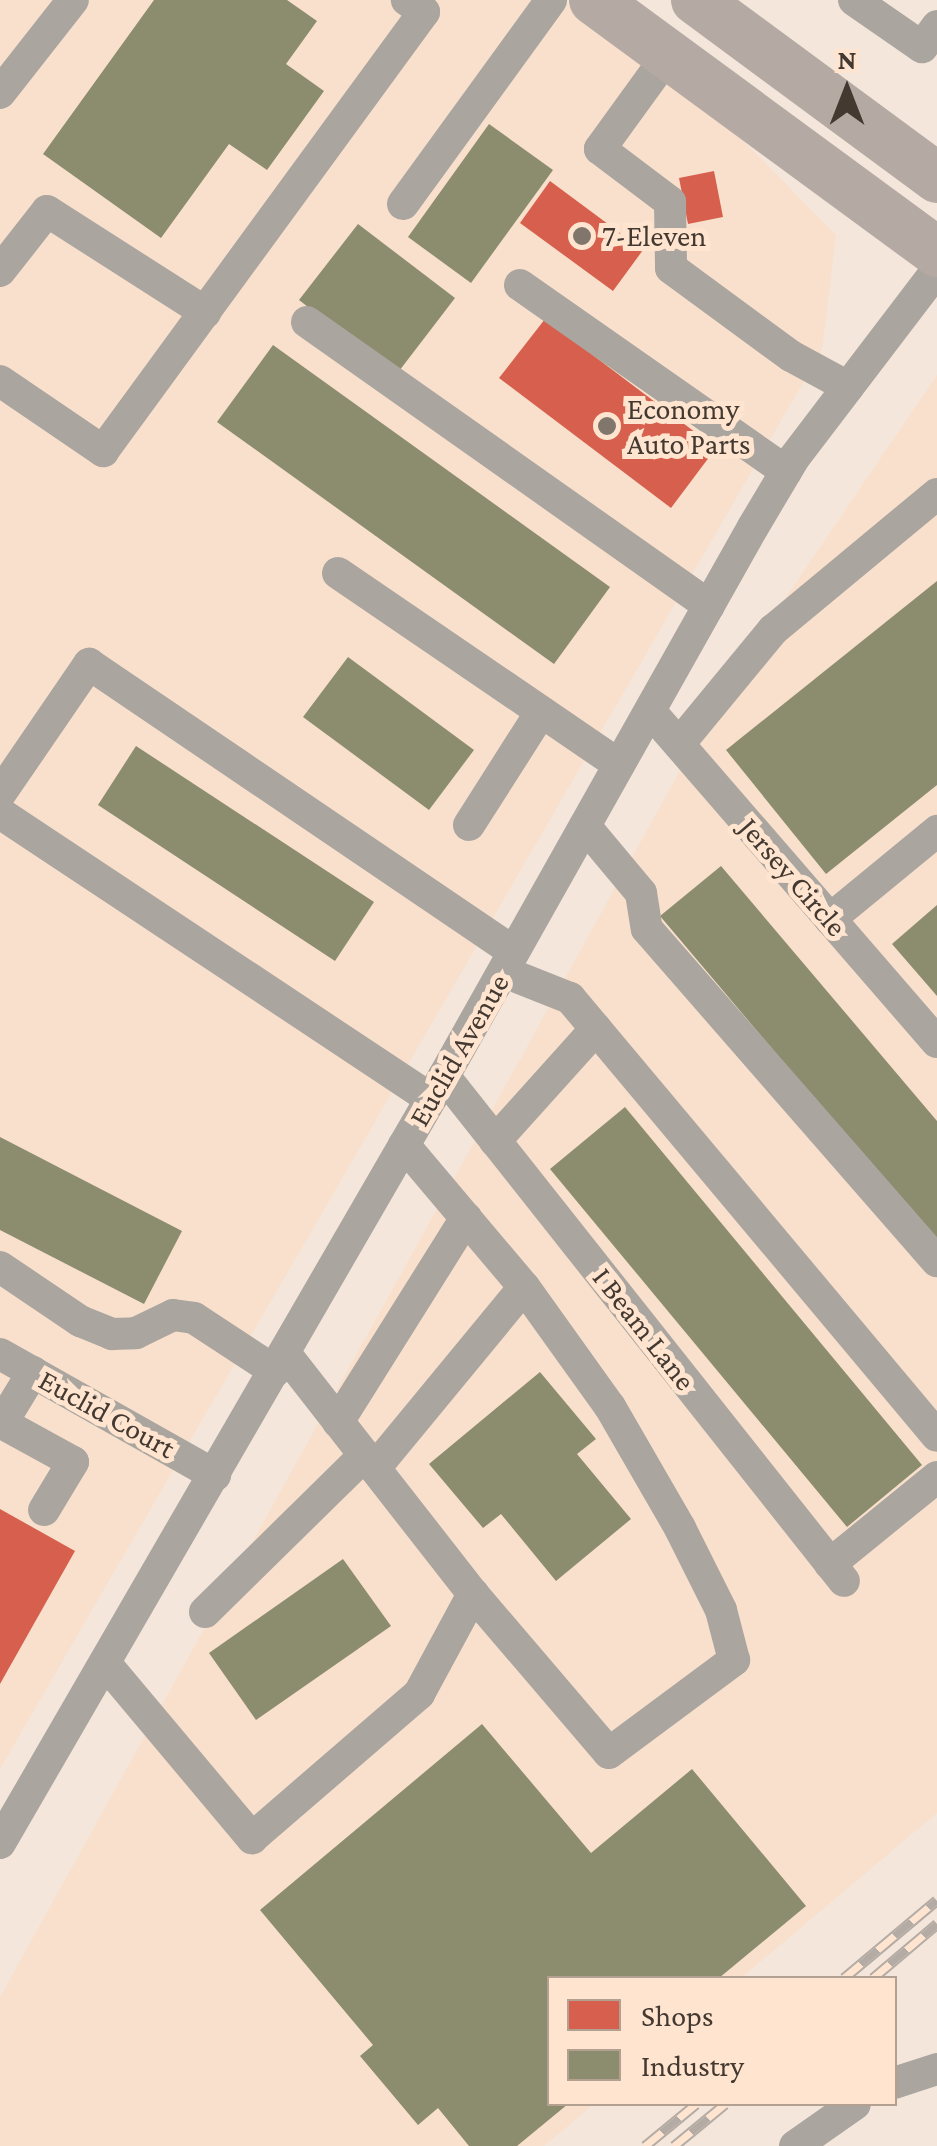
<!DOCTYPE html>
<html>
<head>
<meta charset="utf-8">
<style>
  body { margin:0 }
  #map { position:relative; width:937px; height:2146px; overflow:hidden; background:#f4e6da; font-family:"Crimson Pro",serif }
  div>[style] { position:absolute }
  .built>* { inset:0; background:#f8e0cc }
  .shops>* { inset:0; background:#d6604d }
  .industry>* { inset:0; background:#8c8c6e }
  .minor>* { height:32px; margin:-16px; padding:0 16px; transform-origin:16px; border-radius:16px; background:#aaa59f }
  .highway>* { height:50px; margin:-25px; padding:0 25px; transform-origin:25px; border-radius:25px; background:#b4aaa3 }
  .rail>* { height:11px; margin-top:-5.5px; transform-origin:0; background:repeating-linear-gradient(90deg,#ffe5d0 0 22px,#b3aba4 0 44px); box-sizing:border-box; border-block:2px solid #b3aba4 }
  .dots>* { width:28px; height:28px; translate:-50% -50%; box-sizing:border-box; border:5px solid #ffe5d0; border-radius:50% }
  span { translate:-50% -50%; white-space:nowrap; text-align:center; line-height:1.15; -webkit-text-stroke:10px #ffe5d0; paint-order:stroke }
  .poi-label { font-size:30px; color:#433931 }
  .left { translate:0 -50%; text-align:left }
  .street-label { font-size:30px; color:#433931 }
  .legend { position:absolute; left:547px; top:1976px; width:350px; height:130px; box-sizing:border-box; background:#ffe5d0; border:2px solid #b4a090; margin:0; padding:12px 18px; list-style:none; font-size:30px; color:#433931 }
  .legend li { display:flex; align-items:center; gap:20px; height:50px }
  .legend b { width:50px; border:2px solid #b4a090 }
  .north { position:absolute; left:797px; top:40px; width:100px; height:100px; -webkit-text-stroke:8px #ffe5d0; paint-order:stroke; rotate:0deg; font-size:28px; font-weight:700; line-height:40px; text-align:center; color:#433931 }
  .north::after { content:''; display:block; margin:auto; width:35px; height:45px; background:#433931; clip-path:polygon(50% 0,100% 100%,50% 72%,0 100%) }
</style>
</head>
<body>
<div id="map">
  <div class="built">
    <i style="clip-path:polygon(0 0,562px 0,705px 102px,836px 235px,822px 350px,0 1769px)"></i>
    <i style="clip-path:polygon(937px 375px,937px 1813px,741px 1978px,550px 1978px,550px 2104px,594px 2104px,544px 2146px,0 2146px,0 1997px,732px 677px)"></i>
  </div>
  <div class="shops">
    <i style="clip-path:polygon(714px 171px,723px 217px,688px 224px,679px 178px)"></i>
    <i style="clip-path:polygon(550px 181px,643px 250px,613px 291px,520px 223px)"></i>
    <i style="clip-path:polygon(545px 319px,716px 448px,671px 508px,499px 378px)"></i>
    <i style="clip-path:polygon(0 1509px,75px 1551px,0 1684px)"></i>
  </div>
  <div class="industry">
    <i style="clip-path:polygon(154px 0,287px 0,317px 21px,286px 64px,324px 91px,267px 170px,229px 144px,161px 238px,43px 154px)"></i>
    <i style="clip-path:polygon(489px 124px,553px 170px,471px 283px,408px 237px)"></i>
    <i style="clip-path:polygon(358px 224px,455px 298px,396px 375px,299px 300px)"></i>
    <i style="clip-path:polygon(273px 345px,610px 587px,554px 664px,217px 422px)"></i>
    <i style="clip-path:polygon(937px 581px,937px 785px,826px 874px,726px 750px)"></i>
    <i style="clip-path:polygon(348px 657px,474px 750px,429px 810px,303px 717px)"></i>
    <i style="clip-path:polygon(136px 746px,374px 902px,335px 961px,98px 805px)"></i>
    <i style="clip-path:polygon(721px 866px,937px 1121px,937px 1244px,660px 916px)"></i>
    <i style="clip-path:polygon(937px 905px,937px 996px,892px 944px)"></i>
    <i style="clip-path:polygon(625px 1107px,922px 1465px,847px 1527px,550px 1169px)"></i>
    <i style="clip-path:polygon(0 1137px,182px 1231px,144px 1304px,0 1230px)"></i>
    <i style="clip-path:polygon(540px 1372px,596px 1439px,577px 1454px,631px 1519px,556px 1581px,501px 1514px,483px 1528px,429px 1464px)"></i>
    <i style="clip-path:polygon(343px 1559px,391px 1626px,256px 1720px,209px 1653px)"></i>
    <i style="clip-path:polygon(482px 1724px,591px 1853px,692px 1769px,806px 1906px,719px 1978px,550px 1978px,550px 2104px,568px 2104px,517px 2146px,469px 2146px,438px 2108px,418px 2125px,360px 2056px,373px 2045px,260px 1910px)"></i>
  </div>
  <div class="minor">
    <i style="left:854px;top:0;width:83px;rotate:34.7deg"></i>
    <i style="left:922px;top:47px;width:26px;rotate:-54deg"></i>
    <i style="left:668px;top:55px;width:116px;rotate:125.9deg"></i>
    <i style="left:600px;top:149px;width:88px;rotate:37.1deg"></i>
    <i style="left:670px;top:202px;width:66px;rotate:89.1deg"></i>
    <i style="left:671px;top:268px;width:149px;rotate:36.3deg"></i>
    <i style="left:791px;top:356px;width:65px;rotate:28.5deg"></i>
    <i style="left:0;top:93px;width:118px;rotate:-51.9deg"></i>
    <i style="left:403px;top:204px;width:252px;rotate:-54deg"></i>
    <i style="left:0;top:271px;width:76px;rotate:-51.9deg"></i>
    <i style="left:47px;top:211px;width:188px;rotate:32.6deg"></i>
    <i style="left:520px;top:285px;width:325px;rotate:35deg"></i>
    <i style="left:307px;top:322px;width:492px;rotate:35.2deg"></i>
    <i style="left:0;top:381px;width:125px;rotate:34.2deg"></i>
    <i style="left:103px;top:451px;width:544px;rotate:-53.83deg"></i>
    <i style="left:424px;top:12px;width:21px;rotate:-145deg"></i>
    <i style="left:338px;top:573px;width:340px;rotate:34.3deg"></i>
    <i style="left:650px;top:711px;width:438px;rotate:49.1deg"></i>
    <i style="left:679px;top:744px;width:148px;rotate:-50.5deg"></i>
    <i style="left:773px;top:630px;width:213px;rotate:-39.7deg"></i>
    <i style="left:0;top:794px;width:158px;rotate:-55.6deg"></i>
    <i style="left:89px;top:664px;width:513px;rotate:34.12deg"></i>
    <i style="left:0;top:813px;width:517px;rotate:33.57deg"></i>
    <i style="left:469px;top:825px;width:134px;rotate:-57.5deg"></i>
    <i style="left:585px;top:826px;width:87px;rotate:50.1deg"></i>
    <i style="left:641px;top:893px;width:36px;rotate:81deg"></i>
    <i style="left:647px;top:929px;width:441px;rotate:48.9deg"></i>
    <i style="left:830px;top:919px;width:139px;rotate:-39.4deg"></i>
    <i style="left:504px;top:972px;width:71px;rotate:21.5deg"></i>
    <i style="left:570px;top:998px;width:571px;rotate:50.04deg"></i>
    <i style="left:444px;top:1076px;width:644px;rotate:51.62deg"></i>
    <i style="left:495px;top:1141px;width:151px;rotate:-48deg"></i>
    <i style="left:0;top:1267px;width:97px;rotate:34deg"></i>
    <i style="left:80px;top:1321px;width:35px;rotate:22deg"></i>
    <i style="left:112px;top:1334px;width:24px;rotate:-2deg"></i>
    <i style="left:136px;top:1333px;width:41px;rotate:-25.9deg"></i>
    <i style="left:173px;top:1315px;width:21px;rotate:8deg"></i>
    <i style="left:194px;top:1318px;width:97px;rotate:33.2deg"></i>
    <i style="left:0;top:1354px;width:247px;rotate:29.4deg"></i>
    <i style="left:33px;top:1372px;width:60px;rotate:121.3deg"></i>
    <i style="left:2px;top:1423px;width:81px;rotate:28.8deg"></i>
    <i style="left:73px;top:1462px;width:56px;rotate:121.1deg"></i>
    <i style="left:338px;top:1422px;width:241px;rotate:-57.9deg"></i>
    <i style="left:375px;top:1468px;width:234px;rotate:-50.5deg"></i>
    <i style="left:524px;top:1287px;width:186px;rotate:-130.2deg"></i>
    <i style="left:830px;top:1564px;width:138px;rotate:-39.1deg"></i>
    <i style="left:473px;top:1594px;width:209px;rotate:49.5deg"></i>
    <i style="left:609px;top:1753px;width:156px;rotate:-36.6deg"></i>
    <i style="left:734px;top:1660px;width:52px;rotate:-104.6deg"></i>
    <i style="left:721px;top:1610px;width:92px;rotate:-116.6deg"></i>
    <i style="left:680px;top:1528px;width:140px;rotate:-120deg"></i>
    <i style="left:610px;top:1407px;width:148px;rotate:-125.6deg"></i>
    <i style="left:205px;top:1612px;width:224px;rotate:-44.5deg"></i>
    <i style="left:105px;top:1663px;width:229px;rotate:50deg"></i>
    <i style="left:252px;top:1838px;width:221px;rotate:-40.8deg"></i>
    <i style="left:419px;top:1694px;width:114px;rotate:-61.6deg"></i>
    <i style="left:473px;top:1594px;width:306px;rotate:-128deg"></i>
    <i style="left:0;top:1843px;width:886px;rotate:-59.93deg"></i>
    <i style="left:444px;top:1076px;width:630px;rotate:-60.63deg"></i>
    <i style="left:753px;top:527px;width:80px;rotate:-59.3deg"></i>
    <i style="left:794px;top:458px;width:236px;rotate:-52.7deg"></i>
    <i style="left:894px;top:2083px;width:45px;rotate:-18deg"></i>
    <i style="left:795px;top:2146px;width:73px;rotate:-35deg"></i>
  </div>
  <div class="highway">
    <i style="left:594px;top:0;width:426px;rotate:36.3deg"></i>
    <i style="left:696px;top:0;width:300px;rotate:36.4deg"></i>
  </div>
  <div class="rail">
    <i style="left:844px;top:1978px;width:121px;rotate:-40deg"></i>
    <i style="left:873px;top:1978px;width:84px;rotate:-40.2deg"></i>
    <i style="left:645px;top:2146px;width:66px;rotate:-39.5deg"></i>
    <i style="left:674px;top:2146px;width:66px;rotate:-39.5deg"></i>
  </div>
  <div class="dots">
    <i style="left:582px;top:236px;background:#81766c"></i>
    <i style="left:607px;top:426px;background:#81766c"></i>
  </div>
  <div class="poi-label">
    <span class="left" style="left:602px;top:236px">7-Eleven</span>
    <span class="left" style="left:627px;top:426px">Economy<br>Auto Parts</span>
  </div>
  <div class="street-label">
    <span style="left:793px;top:877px;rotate:49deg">Jersey Circle</span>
    <span style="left:459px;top:1050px;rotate:-60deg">Euclid Avenue</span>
    <span style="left:644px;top:1329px;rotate:52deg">I Beam Lane</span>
    <span style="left:107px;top:1414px;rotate:29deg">Euclid Court</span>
  </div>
  <ul class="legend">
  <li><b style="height:28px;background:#d6604d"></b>Shops</li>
  <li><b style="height:28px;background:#8c8c6e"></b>Industry</li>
  </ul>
  <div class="north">N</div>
</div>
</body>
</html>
